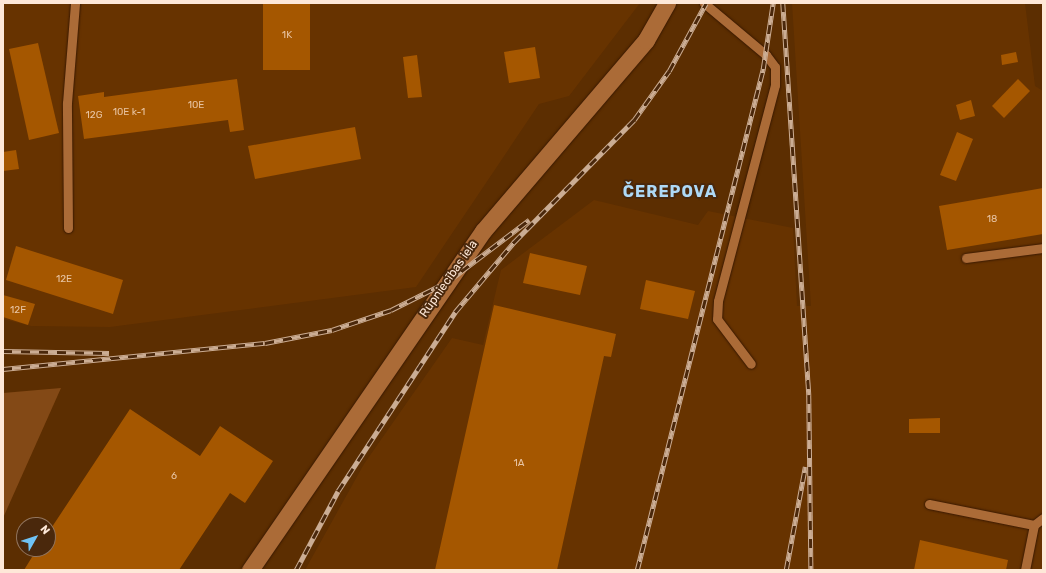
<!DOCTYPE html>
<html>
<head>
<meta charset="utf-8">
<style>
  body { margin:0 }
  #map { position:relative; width:1046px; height:573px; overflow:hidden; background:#5c2e01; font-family:Rubik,sans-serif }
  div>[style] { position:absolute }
  .built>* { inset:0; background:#673300 }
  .green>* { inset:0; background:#834916 }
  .building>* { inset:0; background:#a55700 }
  .roads { filter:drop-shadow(0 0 1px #391900) drop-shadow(0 0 1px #391900) }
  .lane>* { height:9px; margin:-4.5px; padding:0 4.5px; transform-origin:4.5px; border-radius:4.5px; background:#ab6b37 }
  .street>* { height:17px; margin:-8.5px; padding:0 8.5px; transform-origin:8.5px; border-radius:8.5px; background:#ab6b37 }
  .rail>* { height:4.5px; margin-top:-2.25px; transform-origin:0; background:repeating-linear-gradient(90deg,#4a280c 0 9px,#cbad94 0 18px); box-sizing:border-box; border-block:1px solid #cbad94 }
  span { translate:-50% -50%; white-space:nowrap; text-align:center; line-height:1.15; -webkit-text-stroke:4px #4a280c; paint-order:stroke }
  .number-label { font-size:10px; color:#e8c4a2 }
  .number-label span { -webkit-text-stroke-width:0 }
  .street-label { font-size:12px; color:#fee8d8 }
  .district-label { font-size:16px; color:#aed9f6; font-weight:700; letter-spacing:1px }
  .frame { position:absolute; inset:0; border:4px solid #fee8d8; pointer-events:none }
  .north { position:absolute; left:16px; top:517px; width:40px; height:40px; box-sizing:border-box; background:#4a280c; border:1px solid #92755e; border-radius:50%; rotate:51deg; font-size:11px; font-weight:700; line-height:16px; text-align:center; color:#fee8d8 }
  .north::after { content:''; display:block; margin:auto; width:14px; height:18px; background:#6fc2f4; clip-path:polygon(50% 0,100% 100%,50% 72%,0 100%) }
</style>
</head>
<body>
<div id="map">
  <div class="built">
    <i style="clip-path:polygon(3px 3px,640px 3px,569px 96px,539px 104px,416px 287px,110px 327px,31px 326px,3px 319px)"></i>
    <i style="clip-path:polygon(792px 3px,1025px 3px,1035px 86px,1043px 91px,1043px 570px,305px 570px,364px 464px,452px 338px,483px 345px,501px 270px,594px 200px,698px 225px,708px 211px,793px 228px,797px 306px,811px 306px)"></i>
  </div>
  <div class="green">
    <i style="clip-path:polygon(61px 388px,3px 518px,3px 393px)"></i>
  </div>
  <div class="building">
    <i style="clip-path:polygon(263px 3px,310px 3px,310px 70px,263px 70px)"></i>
    <i style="clip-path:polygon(38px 43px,59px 133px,29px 140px,9px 49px)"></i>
    <i style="clip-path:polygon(535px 47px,540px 78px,509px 83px,504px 52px)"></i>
    <i style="clip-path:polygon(1016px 52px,1018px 62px,1002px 65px,1001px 55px)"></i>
    <i style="clip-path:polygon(417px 55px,422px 97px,408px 98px,403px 57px)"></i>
    <i style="clip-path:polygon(237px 79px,244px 130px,230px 132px,228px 120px,84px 139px,78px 96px,104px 92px,104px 97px)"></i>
    <i style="clip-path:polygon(1018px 79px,1030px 91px,1004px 118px,992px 106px)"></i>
    <i style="clip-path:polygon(971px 100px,975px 116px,960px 120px,956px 105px)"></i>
    <i style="clip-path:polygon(355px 127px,361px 159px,255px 179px,248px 146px)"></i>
    <i style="clip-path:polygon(957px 132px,973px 139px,956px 181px,940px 175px)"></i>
    <i style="clip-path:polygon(16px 150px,19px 169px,3px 171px,3px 152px)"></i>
    <i style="clip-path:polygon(1043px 188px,1043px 234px,947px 250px,939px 206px)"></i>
    <i style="clip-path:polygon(16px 246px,123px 280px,113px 314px,6px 280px)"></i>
    <i style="clip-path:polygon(530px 253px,587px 266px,580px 295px,523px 283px)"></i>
    <i style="clip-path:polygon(646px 280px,695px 291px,688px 319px,640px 309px)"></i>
    <i style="clip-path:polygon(3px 295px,35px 304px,28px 325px,3px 317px)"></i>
    <i style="clip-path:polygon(494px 305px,616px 334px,611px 357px,604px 356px,557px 570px,435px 570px)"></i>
    <i style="clip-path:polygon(130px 409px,200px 456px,220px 426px,273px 461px,245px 503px,230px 493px,179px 570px,24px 570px,37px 549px,48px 549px,48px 533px)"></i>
    <i style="clip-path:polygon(940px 418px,940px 433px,909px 433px,909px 419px)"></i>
    <i style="clip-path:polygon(920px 540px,1008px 560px,1006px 570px,914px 570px)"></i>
  </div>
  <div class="roads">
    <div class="lane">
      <i style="left:704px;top:3px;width:81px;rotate:40deg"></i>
      <i style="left:766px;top:55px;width:15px;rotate:53deg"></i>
      <i style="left:775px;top:67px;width:18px;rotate:90deg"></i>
      <i style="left:775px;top:85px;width:223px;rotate:104.8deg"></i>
      <i style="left:718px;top:301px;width:18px;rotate:93deg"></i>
      <i style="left:717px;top:319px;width:56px;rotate:52.9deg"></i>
      <i style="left:68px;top:228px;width:125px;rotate:-90.5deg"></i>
      <i style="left:67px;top:103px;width:100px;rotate:-85.4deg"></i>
      <i style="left:966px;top:258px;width:78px;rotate:-7.4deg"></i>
      <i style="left:929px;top:504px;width:107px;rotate:11.3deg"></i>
      <i style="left:1025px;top:570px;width:46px;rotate:-78.7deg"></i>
      <i style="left:1034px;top:525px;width:11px;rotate:-38deg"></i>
    </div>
    <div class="street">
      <i style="left:250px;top:570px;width:411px;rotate:-55.5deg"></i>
      <i style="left:483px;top:231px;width:251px;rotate:-49.5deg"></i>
      <i style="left:646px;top:40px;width:43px;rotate:-60.4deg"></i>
    </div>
  </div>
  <div class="rail">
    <i style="left:783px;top:3px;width:393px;rotate:86.2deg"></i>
    <i style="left:809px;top:395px;width:175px;rotate:89.3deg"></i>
    <i style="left:3px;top:351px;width:106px;rotate:1.1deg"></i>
    <i style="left:3px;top:369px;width:263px;rotate:-5.7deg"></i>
    <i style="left:265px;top:343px;width:68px;rotate:-11deg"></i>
    <i style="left:332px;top:330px;width:62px;rotate:-18.7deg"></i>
    <i style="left:391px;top:310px;width:63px;rotate:-26.6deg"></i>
    <i style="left:447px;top:282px;width:103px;rotate:-37.1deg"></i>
    <i style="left:296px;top:570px;width:89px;rotate:-62deg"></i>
    <i style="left:338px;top:491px;width:214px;rotate:-56.8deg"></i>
    <i style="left:455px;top:312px;width:92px;rotate:-49.9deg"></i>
    <i style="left:514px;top:242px;width:171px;rotate:-45.5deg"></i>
    <i style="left:634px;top:120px;width:60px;rotate:-54.5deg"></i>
    <i style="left:669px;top:71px;width:77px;rotate:-61.4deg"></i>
    <i style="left:637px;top:570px;width:517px;rotate:-75.88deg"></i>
    <i style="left:763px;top:69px;width:67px;rotate:-81.4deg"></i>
    <i style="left:786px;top:570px;width:105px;rotate:-79.5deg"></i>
  </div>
  <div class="number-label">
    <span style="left:287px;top:36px">1K</span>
    <span style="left:196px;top:106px">10E</span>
    <span style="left:129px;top:113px">10E k-1</span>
    <span style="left:94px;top:116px">12G</span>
    <span style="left:992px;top:220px">18</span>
    <span style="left:64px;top:280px">12E</span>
    <span style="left:18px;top:311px">12F</span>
    <span style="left:519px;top:464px">1A</span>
    <span style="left:174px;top:477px">6</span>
  </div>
  <div class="street-label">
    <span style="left:449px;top:279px;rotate:-55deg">Rūpniecības iela</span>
  </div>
  <div class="district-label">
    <span style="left:670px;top:192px">ČEREPOVA</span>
  </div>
  <div class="frame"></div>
  <div class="north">N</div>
</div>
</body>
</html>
